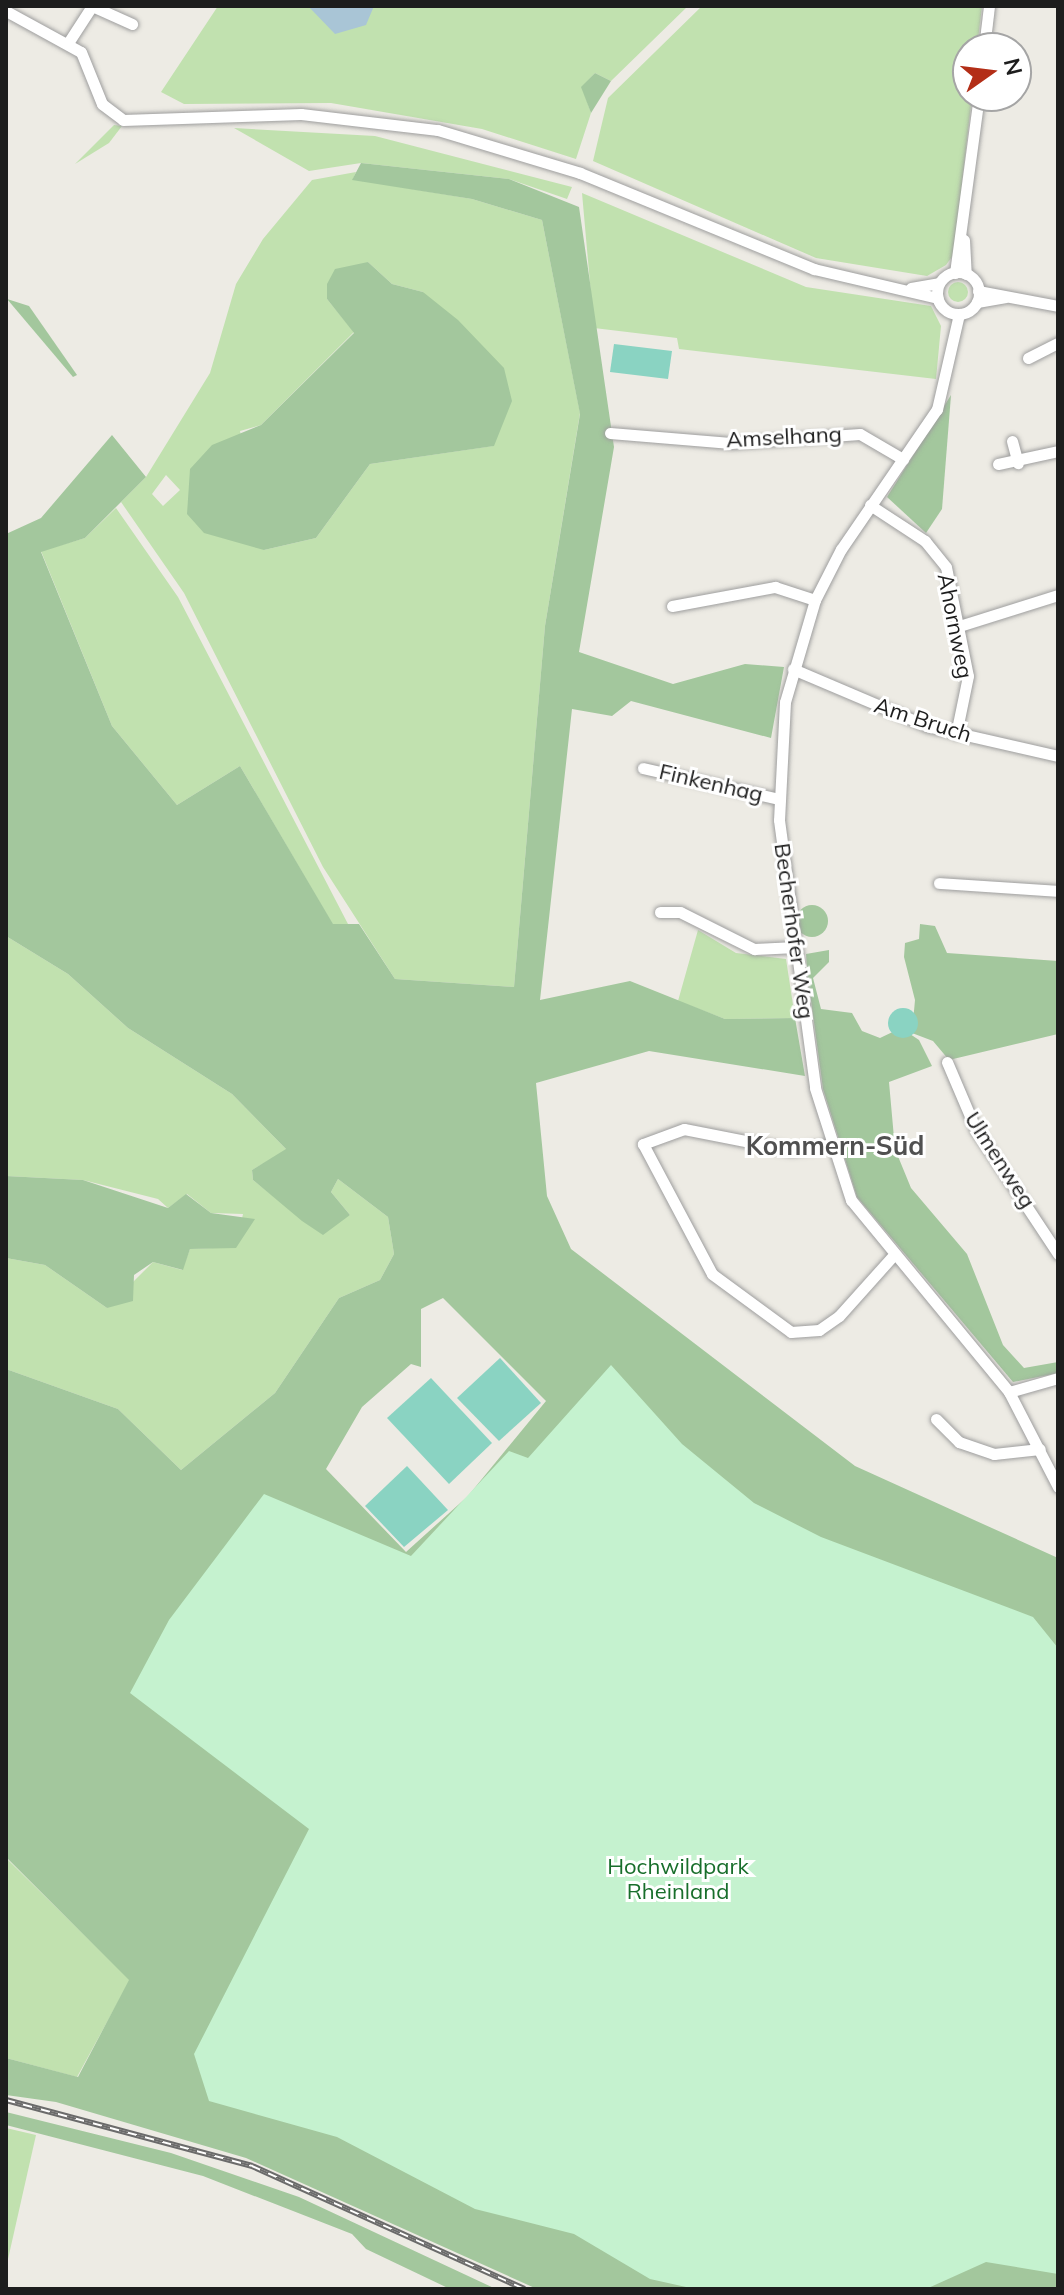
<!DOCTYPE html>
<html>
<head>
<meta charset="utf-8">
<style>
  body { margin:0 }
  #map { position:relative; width:1064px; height:2295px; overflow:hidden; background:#edebe4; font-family:Mulish,sans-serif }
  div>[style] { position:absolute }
  .grass>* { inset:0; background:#c1e1af }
  .round { border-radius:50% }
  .forest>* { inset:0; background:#a3c79d }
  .park>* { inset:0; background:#c5f2cf }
  .pitch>* { inset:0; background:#8ad3c2 }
  .water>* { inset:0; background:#a9c5d6 }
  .roads { filter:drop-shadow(0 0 2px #9e9e9e) drop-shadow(0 0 2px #9e9e9e) }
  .minor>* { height:11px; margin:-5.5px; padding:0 5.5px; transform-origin:5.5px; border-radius:5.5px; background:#fff }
  .minor>.ring { margin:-5.5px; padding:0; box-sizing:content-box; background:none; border:11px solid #fff; border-radius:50% }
  .rail>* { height:6px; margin-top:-3px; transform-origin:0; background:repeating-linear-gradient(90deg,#fff 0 9px,#6b6b6b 0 18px); box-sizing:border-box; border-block:2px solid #6b6b6b }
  span { translate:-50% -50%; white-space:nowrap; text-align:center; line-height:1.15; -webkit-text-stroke:6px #fff; paint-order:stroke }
  .street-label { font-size:22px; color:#1d1d1d }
  .park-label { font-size:22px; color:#186e2b }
  .quarter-label { font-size:26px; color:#505050; font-weight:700 }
  .frame { position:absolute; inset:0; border:8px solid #1d1d1d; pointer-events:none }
  .north { position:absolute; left:952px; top:32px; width:80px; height:80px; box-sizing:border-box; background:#fff; border:2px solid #a5a5a5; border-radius:50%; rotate:76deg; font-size:22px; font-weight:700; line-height:32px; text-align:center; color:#1d1d1d }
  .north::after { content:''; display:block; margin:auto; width:28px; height:36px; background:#b32e17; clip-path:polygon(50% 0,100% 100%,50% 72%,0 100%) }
</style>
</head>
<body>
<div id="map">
  <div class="grass">
    <i style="clip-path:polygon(218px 6px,688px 6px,611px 81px,595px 73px,582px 87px,591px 113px,576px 159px,482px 129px,331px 103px,184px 104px,161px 92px)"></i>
    <i style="clip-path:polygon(702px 6px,982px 6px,977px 48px,968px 48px,972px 96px,954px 254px,946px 265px,927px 276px,816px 258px,593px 161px,608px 98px)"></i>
    <i style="clip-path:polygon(114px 125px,122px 126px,109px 143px,75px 164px)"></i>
    <i style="clip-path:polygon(234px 128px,375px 136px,572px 187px,567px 199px,509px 179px,361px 163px,309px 171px)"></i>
    <i style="clip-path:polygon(evenodd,356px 172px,353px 179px,472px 199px,542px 220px,580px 413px,545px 626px,514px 987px,395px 979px,323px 867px,184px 593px,121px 502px,146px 477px,210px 373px,236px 284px,263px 239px,312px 180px,356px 172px,368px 262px,392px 284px,423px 292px,493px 446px,370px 464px,316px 538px,264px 550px,240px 431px,261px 425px,354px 332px,327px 299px,368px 262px,356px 172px,166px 475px,180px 490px,163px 506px,152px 494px,166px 475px)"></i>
    <i style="clip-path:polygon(582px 193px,806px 287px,931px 306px,941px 326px,936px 379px,679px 349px,677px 338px,594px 328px)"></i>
    <i class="round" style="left:948px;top:282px;width:20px;height:20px"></i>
    <i style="clip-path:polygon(116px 508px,178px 597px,348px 924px,333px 925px,240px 766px,177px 805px,112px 726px,41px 551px,85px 538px)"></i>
    <i style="clip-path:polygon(698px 930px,736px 953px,786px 959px,795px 1018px,725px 1019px,678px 1001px)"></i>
    <i style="clip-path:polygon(6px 936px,68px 974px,128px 1028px,232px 1094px,287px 1150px,252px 1170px,253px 1180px,278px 1200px,332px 1222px,350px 1215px,331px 1192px,338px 1179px,388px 1217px,394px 1254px,380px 1280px,339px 1298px,275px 1393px,181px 1470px,118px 1409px,6px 1369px,6px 1258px,45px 1265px,107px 1308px,153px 1262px,182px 1270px,190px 1249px,236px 1247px,243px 1214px,211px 1213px,187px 1194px,168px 1208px,158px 1199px,83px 1180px,6px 1176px)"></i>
    <i style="clip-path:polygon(6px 1858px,130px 1980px,77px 2077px,6px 2058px)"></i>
    <i style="clip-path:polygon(6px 2128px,36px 2135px,6px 2268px)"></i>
  </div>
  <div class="forest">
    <i style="clip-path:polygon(595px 73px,611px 81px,591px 113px,581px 87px)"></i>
    <i style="clip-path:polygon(evenodd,361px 163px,509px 179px,579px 207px,614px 447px,579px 652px,673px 684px,745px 664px,784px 667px,771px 738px,631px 701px,612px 716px,572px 709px,540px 1000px,630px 981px,725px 1019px,795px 1018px,805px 1076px,649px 1051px,536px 1083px,547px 1196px,571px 1249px,855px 1466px,1058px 1558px,1058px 2289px,537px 2289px,246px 2158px,56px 2102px,6px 2095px,6px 2058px,78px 2077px,129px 1980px,6px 1857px,6px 1369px,118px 1409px,181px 1470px,275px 1393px,339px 1298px,380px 1280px,394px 1254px,388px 1217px,338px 1179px,331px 1192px,350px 1215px,323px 1235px,302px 1221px,253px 1180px,252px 1170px,286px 1149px,232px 1094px,128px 1028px,68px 974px,6px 936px,6px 534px,41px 518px,112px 435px,146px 477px,85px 538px,41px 552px,112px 726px,177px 805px,240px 766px,333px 924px,359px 924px,395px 979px,514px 987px,545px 626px,580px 414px,542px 220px,472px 199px,352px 180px,361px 163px,443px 1298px,546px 1401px,468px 1496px,406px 1552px,326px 1469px,362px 1407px,411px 1364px,421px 1367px,421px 1309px,443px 1298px)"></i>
    <i style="clip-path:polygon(368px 262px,392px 284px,423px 292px,458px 320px,504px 368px,512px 401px,494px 446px,370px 464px,316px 538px,264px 550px,204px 533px,187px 514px,190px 469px,212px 445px,261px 425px,354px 333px,327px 299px,327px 284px,335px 269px)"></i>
    <i style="clip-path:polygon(7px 299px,29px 306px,77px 375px,73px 377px)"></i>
    <i style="clip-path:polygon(951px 395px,942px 509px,926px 533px,887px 497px)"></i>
    <i class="round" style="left:796px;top:905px;width:32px;height:32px"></i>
    <i style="clip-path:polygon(920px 924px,935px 926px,947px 953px,1058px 961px,1058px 1034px,949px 1060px,933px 1041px,912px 1033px,915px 1000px,904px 957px,905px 943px,919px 939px)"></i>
    <i style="clip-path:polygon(829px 950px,829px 962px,813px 978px,821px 1009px,852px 1013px,862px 1031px,880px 1038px,901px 1028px,919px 1040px,932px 1066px,889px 1082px,895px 1149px,911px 1188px,967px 1254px,1003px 1345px,1024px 1368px,1058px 1362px,1058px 1373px,1013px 1382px,857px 1197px,823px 1089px,807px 971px,806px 954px)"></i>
    <i style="clip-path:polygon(6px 1176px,83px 1180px,168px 1208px,186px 1194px,211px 1213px,255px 1219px,236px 1248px,190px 1249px,183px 1270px,153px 1262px,134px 1275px,133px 1301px,107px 1308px,45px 1265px,6px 1258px)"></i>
    <i style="clip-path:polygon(6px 2112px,171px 2153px,299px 2197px,496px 2289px,450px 2289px,366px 2249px,352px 2234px,203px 2176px,6px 2125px)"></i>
  </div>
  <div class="park">
    <i style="clip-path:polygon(611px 1365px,682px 1444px,754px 1503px,821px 1537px,1033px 1617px,1058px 1648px,1058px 2274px,986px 2262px,926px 2289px,695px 2289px,650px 2279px,574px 2234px,475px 2209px,337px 2137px,209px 2101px,194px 2054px,309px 1829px,130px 1693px,169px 1620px,264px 1494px,411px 1556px,509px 1451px,528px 1458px)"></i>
  </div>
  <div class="pitch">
    <i style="clip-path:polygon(614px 344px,672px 351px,668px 379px,610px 372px)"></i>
    <i class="round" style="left:888px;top:1008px;width:30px;height:30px"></i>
    <i style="clip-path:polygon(500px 1358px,541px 1403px,499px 1441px,457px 1398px)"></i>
    <i style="clip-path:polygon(431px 1378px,492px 1443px,449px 1484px,387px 1418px)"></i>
    <i style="clip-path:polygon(407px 1466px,448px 1510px,404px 1547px,365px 1506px)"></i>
  </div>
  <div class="water">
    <i style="clip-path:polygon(308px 6px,374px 6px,366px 25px,335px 34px)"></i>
  </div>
  <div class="roads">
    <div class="minor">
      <i style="left:92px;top:6px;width:44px;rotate:24.2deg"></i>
      <i style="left:6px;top:11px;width:85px;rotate:28.7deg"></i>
      <i style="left:81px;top:52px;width:56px;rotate:68deg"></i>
      <i style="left:102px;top:104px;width:26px;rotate:37deg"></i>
      <i style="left:123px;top:120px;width:178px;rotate:-1.9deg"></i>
      <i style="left:301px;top:114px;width:138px;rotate:6.7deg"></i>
      <i style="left:438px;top:130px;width:148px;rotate:16.8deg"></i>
      <i style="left:580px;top:173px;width:253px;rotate:22.3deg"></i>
      <i style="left:814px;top:269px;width:127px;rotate:13.2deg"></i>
      <i style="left:68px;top:43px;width:44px;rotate:-57deg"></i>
      <i style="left:984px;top:48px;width:42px;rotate:-83.2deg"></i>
      <i style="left:964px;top:240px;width:34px;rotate:87deg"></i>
      <i class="ring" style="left:937px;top:272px;width:31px;height:31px"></i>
      <i style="left:955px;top:273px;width:179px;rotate:-82.3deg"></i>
      <i style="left:911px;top:288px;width:28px;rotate:-10deg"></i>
      <i style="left:978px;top:291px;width:81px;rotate:10.6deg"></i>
      <i style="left:977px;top:302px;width:29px;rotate:-10deg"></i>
      <i style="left:959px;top:314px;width:98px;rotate:103deg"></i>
      <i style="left:937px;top:409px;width:170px;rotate:124.4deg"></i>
      <i style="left:841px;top:549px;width:57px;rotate:117deg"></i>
      <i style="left:815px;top:600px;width:106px;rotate:106.4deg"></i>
      <i style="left:785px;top:702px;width:118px;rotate:92.9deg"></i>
      <i style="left:779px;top:820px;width:270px;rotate:82.3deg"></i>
      <i style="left:815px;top:1088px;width:118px;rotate:72.2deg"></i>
      <i style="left:851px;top:1200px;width:249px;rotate:50.5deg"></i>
      <i style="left:1009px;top:1392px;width:107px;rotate:62.7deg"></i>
      <i style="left:1028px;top:358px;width:34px;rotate:-27deg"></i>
      <i style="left:610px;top:433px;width:121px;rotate:4.7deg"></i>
      <i style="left:731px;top:443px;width:129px;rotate:-4deg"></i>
      <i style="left:860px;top:434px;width:50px;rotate:30.2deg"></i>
      <i style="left:1012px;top:441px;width:23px;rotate:75deg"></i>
      <i style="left:998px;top:464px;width:61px;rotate:-12.2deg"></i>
      <i style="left:870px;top:505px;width:66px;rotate:33.2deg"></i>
      <i style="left:925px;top:541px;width:33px;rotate:51deg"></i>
      <i style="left:946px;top:567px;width:111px;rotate:78.6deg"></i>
      <i style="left:968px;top:676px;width:59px;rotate:101.7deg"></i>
      <i style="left:672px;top:606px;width:105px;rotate:-10.5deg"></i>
      <i style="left:775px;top:587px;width:42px;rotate:18deg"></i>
      <i style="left:959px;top:626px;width:104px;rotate:-17.4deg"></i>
      <i style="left:793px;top:669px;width:146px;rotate:23deg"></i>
      <i style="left:927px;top:726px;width:134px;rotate:12.9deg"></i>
      <i style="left:643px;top:768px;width:139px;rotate:12.8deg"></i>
      <i style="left:939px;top:883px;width:119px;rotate:3.8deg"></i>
      <i style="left:660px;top:912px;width:20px"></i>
      <i style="left:680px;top:912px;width:83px;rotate:26.6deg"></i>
      <i style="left:754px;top:949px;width:42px;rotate:-2.7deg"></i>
      <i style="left:947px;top:1062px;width:74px;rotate:66.9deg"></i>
      <i style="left:976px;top:1130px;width:149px;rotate:56.5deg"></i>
      <i style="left:828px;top:1145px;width:37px;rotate:172deg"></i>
      <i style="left:791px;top:1150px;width:109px;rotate:-168.9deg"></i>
      <i style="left:684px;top:1129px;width:44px;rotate:159.9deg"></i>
      <i style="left:643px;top:1144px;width:147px;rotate:62deg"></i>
      <i style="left:712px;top:1274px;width:98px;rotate:36.3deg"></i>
      <i style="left:791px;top:1332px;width:28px;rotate:-4deg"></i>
      <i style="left:819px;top:1330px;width:24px;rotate:-35deg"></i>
      <i style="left:839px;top:1316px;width:79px;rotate:-48.1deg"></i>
      <i style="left:1009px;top:1392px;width:51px;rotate:-15.9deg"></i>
      <i style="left:936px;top:1419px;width:33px;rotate:45deg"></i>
      <i style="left:959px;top:1442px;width:37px;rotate:19deg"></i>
      <i style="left:994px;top:1454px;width:46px;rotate:-6.2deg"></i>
    </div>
  </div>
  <div class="rail">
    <i style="left:6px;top:2100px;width:255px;rotate:15deg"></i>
    <i style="left:252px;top:2166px;width:299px;rotate:24.3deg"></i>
  </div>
  <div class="street-label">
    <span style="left:784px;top:437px;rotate:-3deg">Amselhang</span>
    <span style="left:955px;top:626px;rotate:79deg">Ahornweg</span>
    <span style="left:923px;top:720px;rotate:18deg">Am Bruch</span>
    <span style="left:711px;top:783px;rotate:13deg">Finkenhag</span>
    <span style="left:794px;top:931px;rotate:82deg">Becherhofer Weg</span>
    <span style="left:1000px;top:1160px;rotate:57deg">Ulmenweg</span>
  </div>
  <div class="park-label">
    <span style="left:678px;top:1879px">Hochwildpark<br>Rheinland</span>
  </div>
  <div class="quarter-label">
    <span style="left:835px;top:1146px">Kommern-Süd</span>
  </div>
  <div class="frame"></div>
  <div class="north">N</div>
</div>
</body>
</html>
